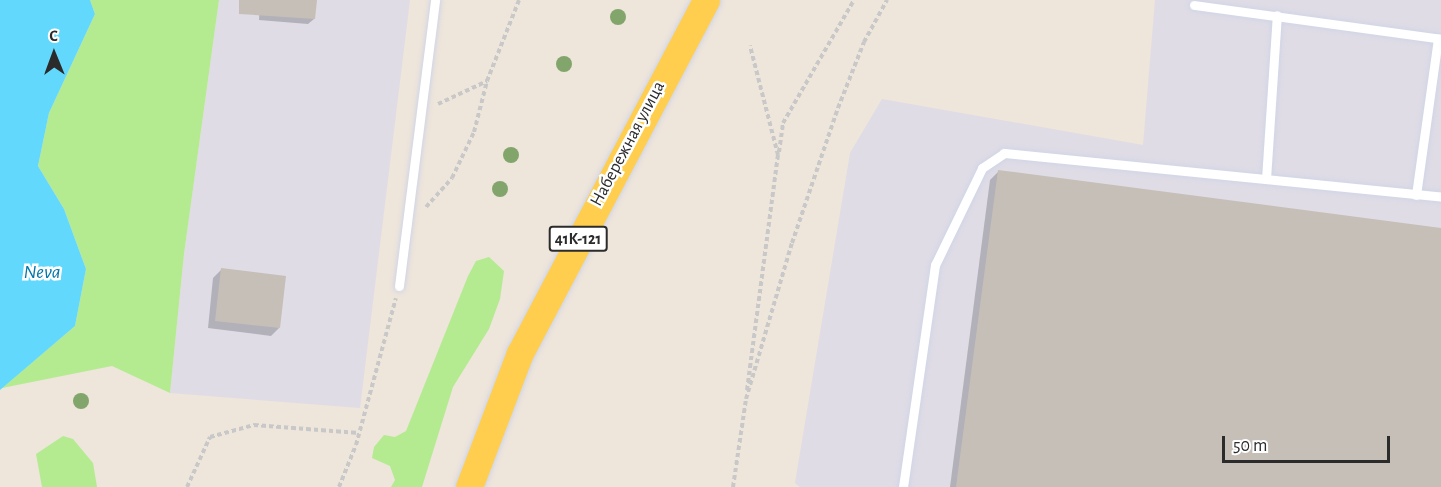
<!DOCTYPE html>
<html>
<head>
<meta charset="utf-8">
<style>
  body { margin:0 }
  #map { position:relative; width:1441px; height:487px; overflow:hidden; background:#eee5db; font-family:"Alegreya Sans",sans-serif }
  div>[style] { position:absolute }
  .industrial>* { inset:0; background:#dfdce6 }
  .green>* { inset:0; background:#b4eb91 }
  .water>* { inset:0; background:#62d9fc }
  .shadow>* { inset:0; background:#0003 }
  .building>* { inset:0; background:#c6bfb8 }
  .path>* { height:4px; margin-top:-2px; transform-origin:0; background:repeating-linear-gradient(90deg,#c8c8c8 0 4.5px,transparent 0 7.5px) }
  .roads { filter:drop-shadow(0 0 2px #d0d5e5) drop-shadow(0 0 2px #d0d5e5) }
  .lane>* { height:9px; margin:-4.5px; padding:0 4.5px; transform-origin:4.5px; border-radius:4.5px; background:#fff }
  .primary>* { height:27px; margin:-13.5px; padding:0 13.5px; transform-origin:13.5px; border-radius:13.5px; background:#ffce4f }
  .trees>* { width:16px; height:16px; margin:-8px; border-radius:50%; background:#82a56c }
  span { translate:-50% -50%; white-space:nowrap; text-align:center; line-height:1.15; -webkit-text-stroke:5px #fff; paint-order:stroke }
  .shield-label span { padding:2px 4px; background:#fff; border:2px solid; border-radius:4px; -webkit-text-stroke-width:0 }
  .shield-label { font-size:16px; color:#2b2b2b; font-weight:700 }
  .street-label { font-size:18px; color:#2b2b2b }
  .water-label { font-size:20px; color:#0076a9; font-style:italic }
  .north { position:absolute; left:24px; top:24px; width:60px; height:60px; -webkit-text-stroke:4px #fff; paint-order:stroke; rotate:359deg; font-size:16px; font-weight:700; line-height:24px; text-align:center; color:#2b2b2b }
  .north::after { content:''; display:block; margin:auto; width:21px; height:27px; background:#2b2b2b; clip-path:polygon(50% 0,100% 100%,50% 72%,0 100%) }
  .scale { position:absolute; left:1222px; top:436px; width:168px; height:27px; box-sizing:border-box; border:3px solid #2b2b2b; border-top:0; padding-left:8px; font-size:18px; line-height:21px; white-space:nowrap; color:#2b2b2b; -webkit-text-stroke:4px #fff; paint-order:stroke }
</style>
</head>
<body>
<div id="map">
  <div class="industrial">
    <i style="clip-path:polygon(219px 0,410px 0,360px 408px,170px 393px,184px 254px)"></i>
    <i style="clip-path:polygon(1155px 0,1441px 0,1441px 487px,800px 487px,795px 483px,850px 153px,882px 99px,1143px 145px)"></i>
  </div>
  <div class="green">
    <i style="clip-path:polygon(90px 0,219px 0,184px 254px,170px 393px,112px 366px,2px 388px,75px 326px,86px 269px,64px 209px,38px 166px,49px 113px,95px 14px)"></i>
    <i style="clip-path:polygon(489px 257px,504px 271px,500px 299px,489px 329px,453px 387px,422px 487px,391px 487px,395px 480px,390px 466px,372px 458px,374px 447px,384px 435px,395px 437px,406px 431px,468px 276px,476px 261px)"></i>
    <i style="clip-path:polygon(63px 436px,73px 439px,93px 463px,97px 487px,42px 487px,36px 454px)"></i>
  </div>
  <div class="water">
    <i style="clip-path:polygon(0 0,90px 0,95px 14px,49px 113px,38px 166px,64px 209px,86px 269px,75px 326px,0 390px)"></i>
  </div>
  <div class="shadow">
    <i style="clip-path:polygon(260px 0,315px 0,314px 19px,308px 24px,259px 20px)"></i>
    <i style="clip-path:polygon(998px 172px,1441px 230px,1441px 487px,950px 487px,990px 180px)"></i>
    <i style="clip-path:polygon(221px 270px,279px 328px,271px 336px,208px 328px,213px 278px)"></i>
  </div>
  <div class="building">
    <i style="clip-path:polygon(239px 0,317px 0,315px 19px,239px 14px)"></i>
    <i style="clip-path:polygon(998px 170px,1441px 228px,1441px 487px,956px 487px)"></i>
    <i style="clip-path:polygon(221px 268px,286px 276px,280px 328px,215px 321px)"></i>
  </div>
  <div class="path">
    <i style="left:438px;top:104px;width:54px;rotate:-25.1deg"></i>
    <i style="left:487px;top:81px;width:87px;rotate:-68.4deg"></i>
    <i style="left:779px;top:152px;width:29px;rotate:-82deg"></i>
    <i style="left:783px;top:123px;width:142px;rotate:-60deg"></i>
    <i style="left:426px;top:207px;width:39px;rotate:-48deg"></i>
    <i style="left:452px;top:178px;width:51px;rotate:-64.4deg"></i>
    <i style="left:474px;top:132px;width:53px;rotate:-75.7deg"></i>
    <i style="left:747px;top:390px;width:237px;rotate:-82.5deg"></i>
    <i style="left:778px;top:155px;width:113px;rotate:-104.4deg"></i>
    <i style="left:187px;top:487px;width:55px;rotate:-65.3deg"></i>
    <i style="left:210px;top:437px;width:46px;rotate:-15.3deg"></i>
    <i style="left:254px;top:425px;width:105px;rotate:4.4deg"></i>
    <i style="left:339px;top:487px;width:45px;rotate:-68deg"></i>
    <i style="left:356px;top:445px;width:152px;rotate:-74.8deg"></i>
    <i style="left:733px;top:487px;width:89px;rotate:-81.6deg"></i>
    <i style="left:746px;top:399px;width:163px;rotate:-73.6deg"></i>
    <i style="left:792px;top:243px;width:143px;rotate:-71.2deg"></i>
    <i style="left:838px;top:108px;width:71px;rotate:-68.5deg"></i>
    <i style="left:864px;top:42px;width:48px;rotate:-61.3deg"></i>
  </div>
  <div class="roads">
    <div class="lane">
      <i style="left:1194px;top:5px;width:249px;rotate:7.8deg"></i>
      <i style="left:1266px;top:179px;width:164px;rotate:-86.2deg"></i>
      <i style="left:1416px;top:195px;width:158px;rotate:-82deg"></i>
      <i style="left:399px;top:286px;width:288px;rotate:-82.8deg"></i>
      <i style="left:903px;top:487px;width:224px;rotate:-81.8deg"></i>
      <i style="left:935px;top:265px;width:108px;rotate:-64.1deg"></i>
      <i style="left:982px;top:168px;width:27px;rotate:-34deg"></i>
      <i style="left:1004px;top:153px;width:439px;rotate:5.7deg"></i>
    </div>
    <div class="primary">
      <i style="left:469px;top:487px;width:143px;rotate:-69.2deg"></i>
      <i style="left:520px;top:353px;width:399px;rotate:-62.2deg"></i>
    </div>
  </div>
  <div class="trees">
    <i style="left:618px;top:17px"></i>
    <i style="left:564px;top:64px"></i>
    <i style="left:511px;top:155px"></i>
    <i style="left:500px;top:189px"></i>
    <i style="left:81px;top:401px"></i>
  </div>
  <div class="shield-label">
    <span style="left:578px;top:239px">41К-121</span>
  </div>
  <div class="street-label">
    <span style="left:628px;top:144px;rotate:-62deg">Набережная улица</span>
  </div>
  <div class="water-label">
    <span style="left:42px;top:272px">Neva</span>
  </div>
  <div class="north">С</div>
  <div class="scale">50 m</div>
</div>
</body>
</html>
